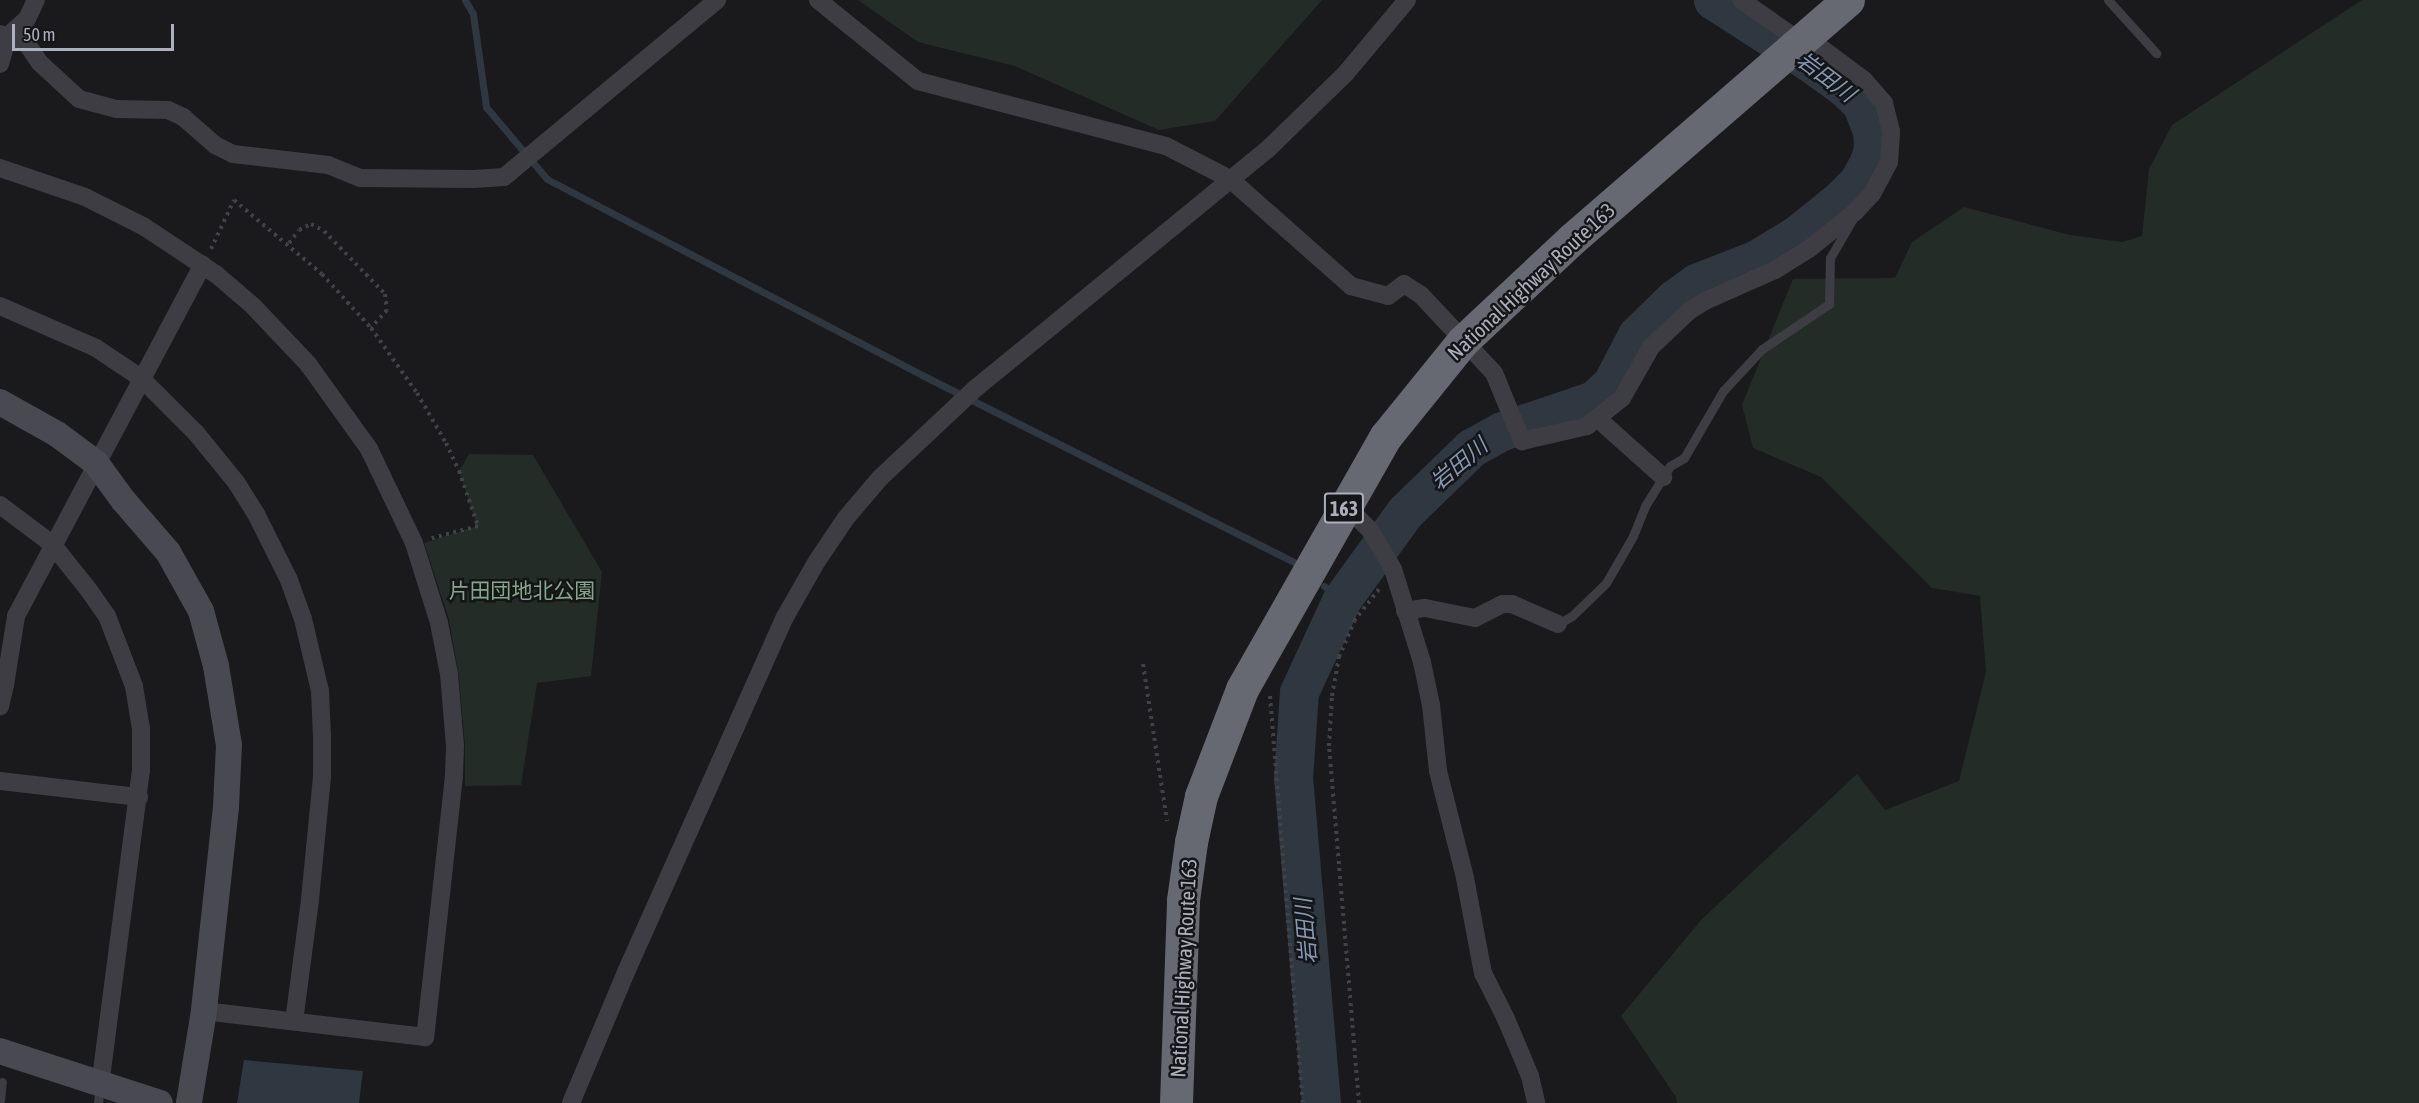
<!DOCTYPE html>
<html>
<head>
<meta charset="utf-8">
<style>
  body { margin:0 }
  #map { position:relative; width:2419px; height:1103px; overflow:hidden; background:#1a1a1c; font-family:"Asap Condensed","Noto Sans JP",sans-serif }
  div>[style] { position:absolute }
  .green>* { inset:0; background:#232c26 }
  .water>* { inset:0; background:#2f3741 }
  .stream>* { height:7px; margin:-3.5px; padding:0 3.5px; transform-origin:3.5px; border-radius:3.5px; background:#2f3741 }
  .river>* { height:39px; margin:-19.5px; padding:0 19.5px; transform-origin:19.5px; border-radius:19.5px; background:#2f3741 }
  .path>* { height:4px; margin-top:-2px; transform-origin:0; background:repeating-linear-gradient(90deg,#404248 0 3px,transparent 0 7.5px) }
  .lane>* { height:9px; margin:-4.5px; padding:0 4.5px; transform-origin:4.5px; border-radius:4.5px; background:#3d3d43 }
  .street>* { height:18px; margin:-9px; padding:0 9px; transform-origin:9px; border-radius:9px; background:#3d3d43 }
  .secondary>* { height:26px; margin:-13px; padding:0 13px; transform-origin:13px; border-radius:13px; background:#484951 }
  .highway>* { height:33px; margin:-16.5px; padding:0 16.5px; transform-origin:16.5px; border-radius:16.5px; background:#666872 }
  span { translate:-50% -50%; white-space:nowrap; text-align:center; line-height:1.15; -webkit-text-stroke:5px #151517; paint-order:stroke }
  .shield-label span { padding:2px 4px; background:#151517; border:2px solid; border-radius:4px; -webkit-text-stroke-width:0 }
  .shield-label { font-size:20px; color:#acafbc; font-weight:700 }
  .street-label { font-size:21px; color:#acafbc }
  .park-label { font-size:21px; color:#83a78a }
  .water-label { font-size:22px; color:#8398b7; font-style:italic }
  .scale { position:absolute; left:12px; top:24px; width:162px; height:27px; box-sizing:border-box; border:3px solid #acafbc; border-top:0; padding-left:8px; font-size:18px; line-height:21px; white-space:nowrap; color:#acafbc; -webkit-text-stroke:4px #151517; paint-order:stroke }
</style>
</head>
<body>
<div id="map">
  <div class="green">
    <i style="clip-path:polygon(858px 0,1322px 0,1215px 121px,1159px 130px,1015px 66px,918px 42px)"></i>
    <i style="clip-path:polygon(2362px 0,2419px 0,2419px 1103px,1677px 1103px,1676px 1097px,1621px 1016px,1702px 919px,1857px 774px,1885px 810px,1959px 781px,1986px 672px,1980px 596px,1932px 588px,1821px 477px,1753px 448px,1742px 405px,1793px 279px,1895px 278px,1912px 242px,1964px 207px,2070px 235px,2122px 242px,2142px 236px,2149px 169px,2172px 125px)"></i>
    <i style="clip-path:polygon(469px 454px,533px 455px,602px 572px,591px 676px,537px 683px,521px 785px,465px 786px,465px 745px,459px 677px,449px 619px,424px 543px,477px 526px,459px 471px)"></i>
  </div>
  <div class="water">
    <i style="clip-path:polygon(244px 1060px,363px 1071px,359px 1103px,237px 1103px)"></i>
  </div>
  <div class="stream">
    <i style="left:465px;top:0;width:16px;rotate:60deg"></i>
    <i style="left:473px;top:14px;width:94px;rotate:82deg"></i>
    <i style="left:486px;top:107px;width:94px;rotate:49.7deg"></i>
    <i style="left:547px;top:179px;width:423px;rotate:27.6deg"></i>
    <i style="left:922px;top:375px;width:422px;rotate:26.7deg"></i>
    <i style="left:1324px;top:586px;width:22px;rotate:36deg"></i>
  </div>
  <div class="river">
    <i style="left:1321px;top:1103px;width:325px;rotate:-94.9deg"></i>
    <i style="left:1293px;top:779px;width:87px;rotate:-86.1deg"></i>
    <i style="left:1299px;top:692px;width:102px;rotate:-65.2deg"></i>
    <i style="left:1342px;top:599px;width:107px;rotate:-54.1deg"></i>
    <i style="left:1405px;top:512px;width:92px;rotate:-44.1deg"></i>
    <i style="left:1471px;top:448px;width:35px;rotate:-29deg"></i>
    <i style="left:1502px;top:431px;width:97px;rotate:-18.6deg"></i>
    <i style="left:1594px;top:400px;width:25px;rotate:-43deg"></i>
    <i style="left:1612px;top:383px;width:54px;rotate:-62.5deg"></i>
    <i style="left:1637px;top:335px;width:52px;rotate:-44.2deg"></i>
    <i style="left:1674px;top:299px;width:27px;rotate:-36deg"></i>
    <i style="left:1696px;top:283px;width:66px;rotate:-21.5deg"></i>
    <i style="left:1757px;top:259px;width:48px;rotate:-31.4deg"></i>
    <i style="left:1798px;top:234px;width:55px;rotate:-39.1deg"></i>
    <i style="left:1841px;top:199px;width:24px;rotate:-45deg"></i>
    <i style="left:1858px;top:182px;width:23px;rotate:-61deg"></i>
    <i style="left:1869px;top:162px;width:15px;rotate:-74deg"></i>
    <i style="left:1873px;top:148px;width:17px;rotate:-93deg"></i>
    <i style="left:1872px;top:131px;width:30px;rotate:-111deg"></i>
    <i style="left:1861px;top:103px;width:23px;rotate:-137deg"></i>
    <i style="left:1844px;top:87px;width:44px;rotate:-144.2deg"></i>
    <i style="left:1808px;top:61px;width:113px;rotate:-147.3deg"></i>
  </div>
  <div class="path">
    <i style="left:289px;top:243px;width:16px;rotate:-52deg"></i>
    <i style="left:299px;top:230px;width:13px;rotate:-27deg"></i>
    <i style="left:311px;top:224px;width:15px;rotate:28deg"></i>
    <i style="left:324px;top:231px;width:88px;rotate:45.9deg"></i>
    <i style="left:385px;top:294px;width:16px;rotate:83deg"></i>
    <i style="left:387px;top:310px;width:24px;rotate:132deg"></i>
    <i style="left:211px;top:249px;width:54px;rotate:-64.9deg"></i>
    <i style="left:234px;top:200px;width:115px;rotate:40.1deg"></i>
    <i style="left:322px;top:274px;width:73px;rotate:47.8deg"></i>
    <i style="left:371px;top:328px;width:80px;rotate:54.7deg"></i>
    <i style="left:417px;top:393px;width:58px;rotate:59.9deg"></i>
    <i style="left:446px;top:443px;width:31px;rotate:65deg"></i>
    <i style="left:459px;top:471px;width:58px;rotate:70.9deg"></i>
    <i style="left:478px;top:526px;width:48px;rotate:165.4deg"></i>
    <i style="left:1143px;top:664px;width:159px;rotate:81.3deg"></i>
    <i style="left:1270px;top:696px;width:408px;rotate:85.4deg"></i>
    <i style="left:1359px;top:1103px;width:358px;rotate:-94.8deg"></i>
    <i style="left:1329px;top:746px;width:50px;rotate:-86.6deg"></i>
    <i style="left:1332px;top:696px;width:40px;rotate:-80deg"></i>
    <i style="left:1339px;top:657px;width:39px;rotate:-67deg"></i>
    <i style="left:1354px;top:621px;width:41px;rotate:-52deg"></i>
  </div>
  <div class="lane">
    <i style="left:2108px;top:0;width:72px;rotate:47.8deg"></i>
    <i style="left:1558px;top:624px;width:16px;rotate:-30deg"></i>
    <i style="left:1572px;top:616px;width:47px;rotate:-44.1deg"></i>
    <i style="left:1606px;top:583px;width:54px;rotate:-60.1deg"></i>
    <i style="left:1633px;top:536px;width:32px;rotate:-68deg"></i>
    <i style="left:1645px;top:506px;width:47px;rotate:-58deg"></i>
    <i style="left:1670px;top:466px;width:16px;rotate:-30deg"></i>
    <i style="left:1684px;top:458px;width:78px;rotate:-59.8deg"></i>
    <i style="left:1723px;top:391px;width:57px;rotate:-47.1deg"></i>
    <i style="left:1762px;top:349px;width:81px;rotate:-33.9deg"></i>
    <i style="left:1829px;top:304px;width:46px;rotate:-88.8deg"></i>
    <i style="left:1830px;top:258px;width:44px;rotate:-59.9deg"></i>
    <i style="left:0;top:1100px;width:18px;rotate:-84deg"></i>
    <i style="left:98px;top:1103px;width:18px;rotate:-84deg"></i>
  </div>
  <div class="street">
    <i style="left:818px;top:0;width:129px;rotate:39deg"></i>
    <i style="left:918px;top:81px;width:256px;rotate:14.7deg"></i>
    <i style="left:1166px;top:146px;width:72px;rotate:27.3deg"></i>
    <i style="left:1230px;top:179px;width:162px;rotate:41.5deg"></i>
    <i style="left:1351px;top:286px;width:38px;rotate:15deg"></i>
    <i style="left:1388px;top:296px;width:20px;rotate:-37deg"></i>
    <i style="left:1404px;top:284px;width:20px;rotate:33deg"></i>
    <i style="left:1421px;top:295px;width:107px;rotate:46.9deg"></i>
    <i style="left:1494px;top:373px;width:74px;rotate:67.6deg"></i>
    <i style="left:1522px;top:441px;width:67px;rotate:-13deg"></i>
    <i style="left:1587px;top:426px;width:45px;rotate:-38.7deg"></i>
    <i style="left:1622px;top:398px;width:59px;rotate:-60.4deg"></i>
    <i style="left:1651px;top:347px;width:52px;rotate:-43.5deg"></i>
    <i style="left:1689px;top:311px;width:19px;rotate:-32deg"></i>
    <i style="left:1705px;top:301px;width:77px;rotate:-23.9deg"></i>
    <i style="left:1775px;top:270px;width:40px;rotate:-32deg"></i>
    <i style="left:1809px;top:249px;width:59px;rotate:-38.8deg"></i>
    <i style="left:1855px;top:212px;width:25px;rotate:-47deg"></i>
    <i style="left:1872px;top:194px;width:36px;rotate:-62deg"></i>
    <i style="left:1889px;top:162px;width:31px;rotate:-86deg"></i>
    <i style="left:1891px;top:131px;width:29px;rotate:-104deg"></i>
    <i style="left:1884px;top:103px;width:30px;rotate:-131deg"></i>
    <i style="left:1864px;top:80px;width:72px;rotate:-143.4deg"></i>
    <i style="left:1741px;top:0;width:73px;rotate:35deg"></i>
    <i style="left:0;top:34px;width:29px;rotate:20deg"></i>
    <i style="left:27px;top:44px;width:23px;rotate:56deg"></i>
    <i style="left:40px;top:63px;width:53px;rotate:42.7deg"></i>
    <i style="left:79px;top:99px;width:38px;rotate:15deg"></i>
    <i style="left:116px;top:109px;width:52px;rotate:1.1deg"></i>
    <i style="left:168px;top:110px;width:17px;rotate:25deg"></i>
    <i style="left:183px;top:117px;width:43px;rotate:41.2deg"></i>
    <i style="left:215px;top:145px;width:20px;rotate:27deg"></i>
    <i style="left:233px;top:154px;width:96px;rotate:6.6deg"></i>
    <i style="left:328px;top:165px;width:35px;rotate:22deg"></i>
    <i style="left:361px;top:178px;width:113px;rotate:0.5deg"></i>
    <i style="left:474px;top:179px;width:30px;rotate:-4deg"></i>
    <i style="left:504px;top:177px;width:277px;rotate:-39.7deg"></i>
    <i style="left:0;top:64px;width:29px;rotate:-74deg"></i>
    <i style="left:8px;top:36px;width:25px;rotate:-42deg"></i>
    <i style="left:27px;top:19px;width:21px;rotate:-65deg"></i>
    <i style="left:0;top:168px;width:90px;rotate:18.8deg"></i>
    <i style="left:85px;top:197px;width:65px;rotate:26.6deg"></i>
    <i style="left:143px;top:226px;width:89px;rotate:33.5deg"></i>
    <i style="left:217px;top:275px;width:48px;rotate:40.7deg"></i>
    <i style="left:253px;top:306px;width:80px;rotate:46.5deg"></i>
    <i style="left:308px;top:364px;width:105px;rotate:54.3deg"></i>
    <i style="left:369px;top:449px;width:104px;rotate:64.4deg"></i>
    <i style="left:414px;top:543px;width:84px;rotate:72.6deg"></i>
    <i style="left:439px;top:623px;width:52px;rotate:78.9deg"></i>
    <i style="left:449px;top:674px;width:72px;rotate:85.2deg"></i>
    <i style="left:455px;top:746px;width:30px;rotate:92deg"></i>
    <i style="left:454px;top:776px;width:263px;rotate:96.3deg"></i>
    <i style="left:425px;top:1037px;width:223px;rotate:-173.3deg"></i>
    <i style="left:0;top:306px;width:105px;rotate:23.6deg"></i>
    <i style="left:96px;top:348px;width:54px;rotate:33.7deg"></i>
    <i style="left:141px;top:378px;width:78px;rotate:45deg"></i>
    <i style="left:196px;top:433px;width:63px;rotate:50.8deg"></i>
    <i style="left:236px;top:482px;width:38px;rotate:58deg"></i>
    <i style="left:256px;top:514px;width:74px;rotate:63.4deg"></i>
    <i style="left:289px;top:580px;width:41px;rotate:70.3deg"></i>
    <i style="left:303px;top:619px;width:74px;rotate:76.7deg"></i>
    <i style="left:320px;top:691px;width:45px;rotate:87.5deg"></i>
    <i style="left:322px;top:736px;width:41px;rotate:90deg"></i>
    <i style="left:322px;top:777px;width:124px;rotate:95.6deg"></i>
    <i style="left:310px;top:900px;width:122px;rotate:97.5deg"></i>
    <i style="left:1597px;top:418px;width:89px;rotate:41.8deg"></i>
    <i style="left:0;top:505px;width:65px;rotate:36.9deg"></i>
    <i style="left:52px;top:544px;width:58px;rotate:51.3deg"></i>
    <i style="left:88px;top:589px;width:33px;rotate:55deg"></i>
    <i style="left:107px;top:616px;width:75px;rotate:68.9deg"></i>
    <i style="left:134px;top:686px;width:44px;rotate:80.8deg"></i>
    <i style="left:141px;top:729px;width:41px;rotate:90deg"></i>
    <i style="left:141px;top:770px;width:317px;rotate:97.4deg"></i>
    <i style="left:1346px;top:506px;width:34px;rotate:45deg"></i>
    <i style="left:1370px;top:530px;width:45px;rotate:59.5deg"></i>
    <i style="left:1393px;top:569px;width:97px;rotate:72.7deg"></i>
    <i style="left:1422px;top:662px;width:44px;rotate:78.2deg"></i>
    <i style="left:1431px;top:705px;width:66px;rotate:83.9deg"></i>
    <i style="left:1438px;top:771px;width:110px;rotate:75.8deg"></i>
    <i style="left:1465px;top:878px;width:97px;rotate:79.3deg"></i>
    <i style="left:1483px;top:973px;width:51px;rotate:63.4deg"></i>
    <i style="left:1506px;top:1019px;width:62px;rotate:67.2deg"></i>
    <i style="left:1530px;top:1076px;width:28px;rotate:77deg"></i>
    <i style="left:1405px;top:611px;width:20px;rotate:-9deg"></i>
    <i style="left:1425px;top:608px;width:51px;rotate:11.3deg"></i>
    <i style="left:1475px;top:618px;width:31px;rotate:-27deg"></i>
    <i style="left:1503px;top:604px;width:9px"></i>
    <i style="left:1512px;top:604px;width:50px;rotate:23.5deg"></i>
    <i style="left:0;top:680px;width:7px;rotate:45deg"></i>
    <i style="left:5px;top:685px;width:22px;rotate:103deg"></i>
    <i style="left:5px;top:685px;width:70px;rotate:-80.9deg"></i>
    <i style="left:16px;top:616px;width:398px;rotate:-62deg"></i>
    <i style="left:0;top:781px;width:140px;rotate:6.6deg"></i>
    <i style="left:571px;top:1103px;width:142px;rotate:-67.2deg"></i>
    <i style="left:626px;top:972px;width:389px;rotate:-65.9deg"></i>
    <i style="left:785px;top:617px;width:64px;rotate:-60.3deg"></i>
    <i style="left:817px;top:561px;width:52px;rotate:-56deg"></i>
    <i style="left:846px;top:518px;width:52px;rotate:-49.6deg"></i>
    <i style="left:880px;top:478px;width:132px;rotate:-43.2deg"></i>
    <i style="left:976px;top:388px;width:380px;rotate:-39.3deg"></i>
    <i style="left:1270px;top:147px;width:106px;rotate:-44.2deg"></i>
    <i style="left:1346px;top:73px;width:95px;rotate:-50.1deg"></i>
  </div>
  <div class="secondary">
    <i style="left:0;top:402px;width:65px;rotate:29.3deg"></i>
    <i style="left:57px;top:434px;width:49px;rotate:36.6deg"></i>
    <i style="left:96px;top:463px;width:46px;rotate:53.9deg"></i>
    <i style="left:123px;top:500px;width:69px;rotate:49.1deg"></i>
    <i style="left:168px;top:552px;width:68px;rotate:60.8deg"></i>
    <i style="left:201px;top:611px;width:57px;rotate:74.7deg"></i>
    <i style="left:216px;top:666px;width:80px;rotate:80.7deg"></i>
    <i style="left:229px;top:745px;width:62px;rotate:92.8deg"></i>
    <i style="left:226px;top:807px;width:205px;rotate:96.2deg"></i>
    <i style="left:204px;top:1011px;width:93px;rotate:99.3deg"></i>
    <i style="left:0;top:1051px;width:168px;rotate:18deg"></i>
  </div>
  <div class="highway">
    <i style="left:1176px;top:1103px;width:203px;rotate:-88deg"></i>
    <i style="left:1183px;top:900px;width:59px;rotate:-82.1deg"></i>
    <i style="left:1191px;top:842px;width:47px;rotate:-77.7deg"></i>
    <i style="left:1201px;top:796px;width:115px;rotate:-69deg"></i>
    <i style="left:1242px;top:689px;width:291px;rotate:-60.4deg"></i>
    <i style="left:1386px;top:436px;width:122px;rotate:-51deg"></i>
    <i style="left:1463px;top:341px;width:149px;rotate:-43.1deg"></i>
    <i style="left:1572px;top:239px;width:365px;rotate:-40.9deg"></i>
  </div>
  <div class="shield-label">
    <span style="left:1344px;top:508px">163</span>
  </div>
  <div class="street-label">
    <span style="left:1531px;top:281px;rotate:-43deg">National Highway Route 163</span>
    <span style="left:1183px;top:968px;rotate:-87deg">National Highway Route 163</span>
  </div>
  <div class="park-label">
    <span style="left:522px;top:590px">片田団地北公園</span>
  </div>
  <div class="water-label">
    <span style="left:1826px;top:77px;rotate:37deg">岩田川</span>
    <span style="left:1459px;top:464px;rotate:-40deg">岩田川</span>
    <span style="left:1306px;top:931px;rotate:-95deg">岩田川</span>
  </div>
  <div class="scale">50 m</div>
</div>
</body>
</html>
